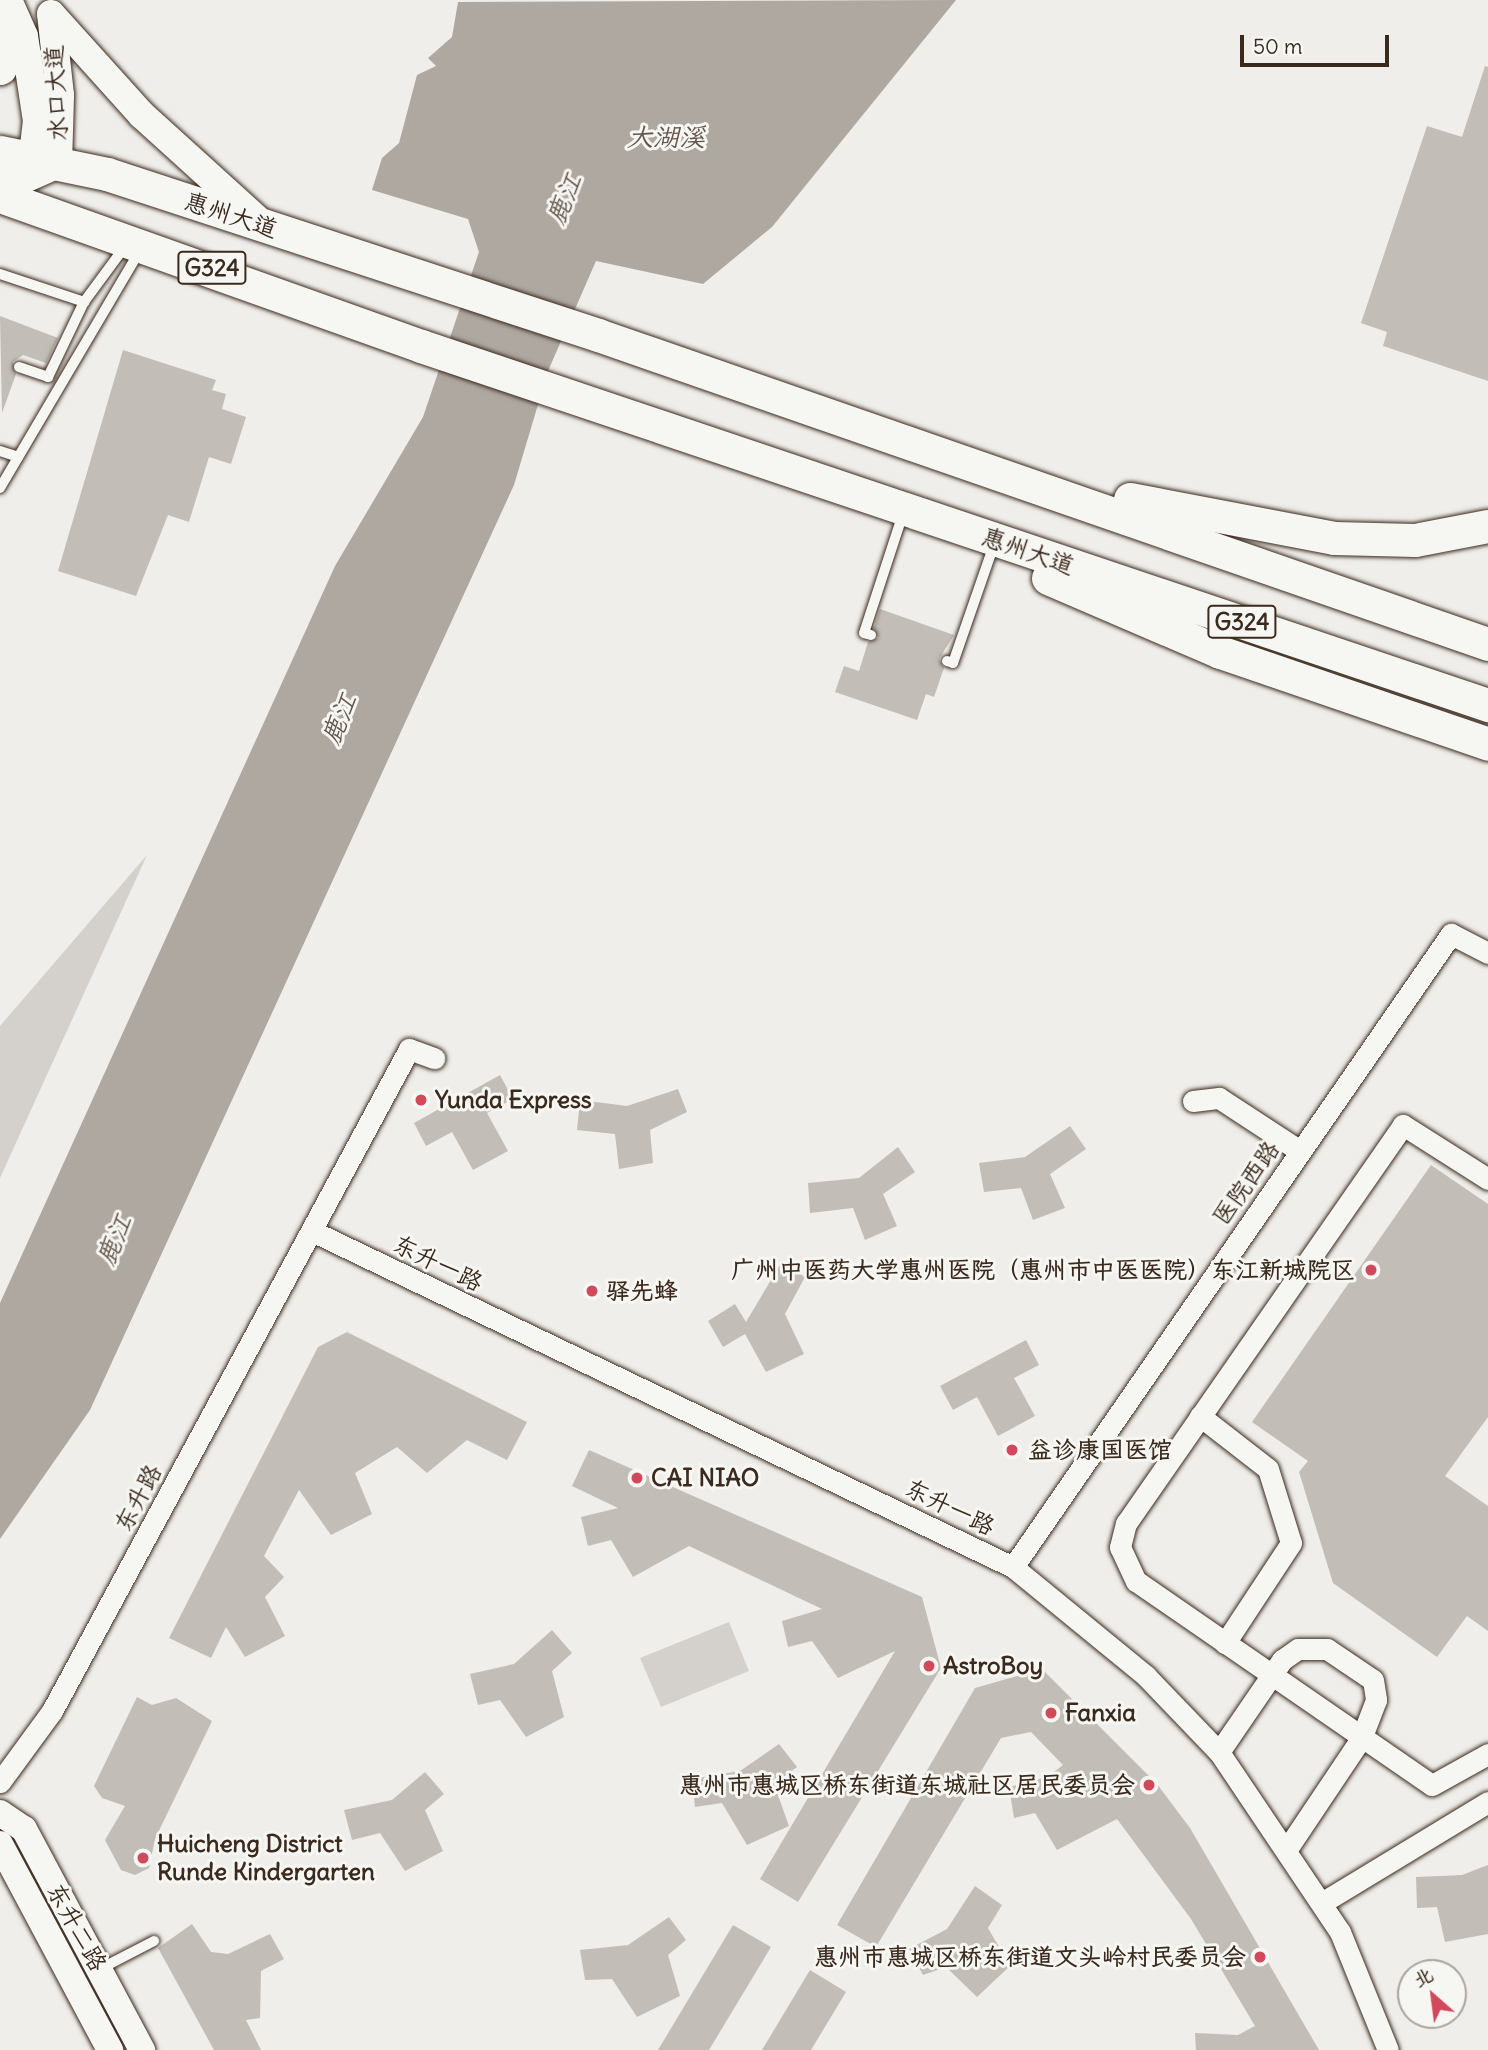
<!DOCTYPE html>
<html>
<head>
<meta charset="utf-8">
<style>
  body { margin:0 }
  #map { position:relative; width:1488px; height:2050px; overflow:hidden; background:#efeeea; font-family:Delius,"LXGW WenKai TC",sans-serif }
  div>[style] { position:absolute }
  .green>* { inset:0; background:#d4d1cc }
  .water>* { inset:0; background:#afa8a1 }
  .building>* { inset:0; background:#c2bdb7 }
  .roads { filter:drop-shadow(0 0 2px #3b2a1e) drop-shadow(0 0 2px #3b2a1e) }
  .service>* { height:10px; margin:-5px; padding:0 5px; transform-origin:5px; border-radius:5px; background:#f6f6f2 }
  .minor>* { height:21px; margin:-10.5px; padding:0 10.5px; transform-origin:10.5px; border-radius:10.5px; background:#f6f6f2 }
  .tertiary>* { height:26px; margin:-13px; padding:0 13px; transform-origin:13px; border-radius:13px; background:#f6f6f2 }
  .secondary>* { height:28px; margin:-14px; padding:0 14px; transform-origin:14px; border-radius:14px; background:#f6f6f2 }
  .trunk>* { height:33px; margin:-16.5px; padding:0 16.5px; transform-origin:16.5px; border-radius:16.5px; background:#f6f6f2 }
  .dots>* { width:19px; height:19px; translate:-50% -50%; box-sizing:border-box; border:4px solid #f6f6f2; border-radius:50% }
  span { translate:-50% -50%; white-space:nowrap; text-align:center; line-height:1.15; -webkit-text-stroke:6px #f6f6f2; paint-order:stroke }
  .shield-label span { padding:2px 5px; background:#f6f6f2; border:2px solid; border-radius:5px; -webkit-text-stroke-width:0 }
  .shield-label { font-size:23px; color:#3b2a1e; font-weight:700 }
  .street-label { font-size:24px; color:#3b2a1e }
  .poi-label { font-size:24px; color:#3b2a1e; font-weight:700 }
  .left { translate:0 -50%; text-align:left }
  .right { translate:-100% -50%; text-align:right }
  .water-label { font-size:26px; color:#64564c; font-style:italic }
  .north { position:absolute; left:1397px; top:1959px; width:70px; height:70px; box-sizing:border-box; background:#f6f6f2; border:2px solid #aba49d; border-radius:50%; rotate:332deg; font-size:19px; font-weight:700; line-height:28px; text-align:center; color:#3b2a1e }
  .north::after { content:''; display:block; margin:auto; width:24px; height:32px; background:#d1495b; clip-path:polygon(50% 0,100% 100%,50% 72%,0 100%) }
  .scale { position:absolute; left:1240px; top:35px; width:149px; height:32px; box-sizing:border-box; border:4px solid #3b2a1e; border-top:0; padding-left:9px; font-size:21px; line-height:24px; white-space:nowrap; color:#3b2a1e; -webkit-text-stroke:5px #f6f6f2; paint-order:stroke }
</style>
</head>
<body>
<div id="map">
  <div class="green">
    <i style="clip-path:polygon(147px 855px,0 1178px,0 1026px)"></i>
    <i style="clip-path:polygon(729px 1622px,749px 1671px,661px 1707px,640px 1658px)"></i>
  </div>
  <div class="water">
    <i style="clip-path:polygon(956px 0,772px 227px,703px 284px,596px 261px,548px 371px,514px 485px,90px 1410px,0 1539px,0 1303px,335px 566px,423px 417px,479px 252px,468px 219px,372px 190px,382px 158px,399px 143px,417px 75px,436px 66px,428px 58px,452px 37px,458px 2px)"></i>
  </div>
  <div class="building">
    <i style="clip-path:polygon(1485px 66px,1488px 67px,1488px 381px,1383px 346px,1387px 332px,1361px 323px,1427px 126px,1462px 137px)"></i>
    <i style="clip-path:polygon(0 316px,58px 338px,46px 363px,23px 355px,13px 362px,16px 374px,2px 413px)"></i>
    <i style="clip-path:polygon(123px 350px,216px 380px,212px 390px,226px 394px,222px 409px,246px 417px,231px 464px,209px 457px,189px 522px,168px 515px,136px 596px,58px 571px)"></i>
    <i style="clip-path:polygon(880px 609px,954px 635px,939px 659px,944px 668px,934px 697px,926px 694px,917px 720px,835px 692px,844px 666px,859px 671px,868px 642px,878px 638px,874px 628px)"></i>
    <i style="clip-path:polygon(500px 1075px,513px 1099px,487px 1113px,508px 1151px,473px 1170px,452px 1132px,426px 1146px,414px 1123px)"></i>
    <i style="clip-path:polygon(678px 1089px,687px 1112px,650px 1130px,653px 1163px,619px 1169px,615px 1134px,577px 1130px,580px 1100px,627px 1106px)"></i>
    <i style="clip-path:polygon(1070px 1126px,1086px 1149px,1050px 1174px,1065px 1208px,1033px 1220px,1021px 1188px,984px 1192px,979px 1163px,1025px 1157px)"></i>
    <i style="clip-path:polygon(898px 1147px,915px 1172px,883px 1194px,897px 1226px,865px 1240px,853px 1208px,810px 1213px,808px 1183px,859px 1178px)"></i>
    <i style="clip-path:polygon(1431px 1165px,1488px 1204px,1488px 1417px,1445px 1476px,1488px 1506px,1488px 1631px,1467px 1616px,1437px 1657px,1333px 1583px,1299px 1472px,1308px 1461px,1252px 1422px)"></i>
    <i style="clip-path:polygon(781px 1263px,805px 1277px,785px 1314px,804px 1354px,766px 1372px,745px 1334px,723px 1347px,708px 1321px,735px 1304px,746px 1322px)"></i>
    <i style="clip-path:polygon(347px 1332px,527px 1422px,507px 1460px,467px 1440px,427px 1473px,397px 1447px,355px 1473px,372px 1514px,331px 1535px,299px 1490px,264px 1556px,284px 1577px,265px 1597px,285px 1636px,245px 1657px,226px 1627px,211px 1658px,169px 1638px,318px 1347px)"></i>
    <i style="clip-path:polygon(1026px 1340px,1039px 1365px,1014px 1378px,1035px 1416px,998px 1436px,977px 1397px,953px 1410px,940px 1386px)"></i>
    <i style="clip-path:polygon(589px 1450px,922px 1597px,941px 1668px,798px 1902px,760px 1879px,895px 1651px,838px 1678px,812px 1641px,788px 1647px,782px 1621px,822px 1609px,689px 1546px,633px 1577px,611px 1540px,588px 1546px,581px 1517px,618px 1508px,572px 1486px)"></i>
    <i style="clip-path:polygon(552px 1630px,572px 1653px,552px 1671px,564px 1717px,526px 1737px,500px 1700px,478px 1705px,470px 1674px,514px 1664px)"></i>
    <i style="clip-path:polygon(1042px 1669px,1157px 1784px,1190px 1828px,1319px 2050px,1196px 2050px,1195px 2033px,1238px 2035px,1255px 2026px,1191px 1919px,1117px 1819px,1057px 1850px,1035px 1813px,1014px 1818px,1009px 1787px,1047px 1777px,1063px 1765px,1031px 1732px,1001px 1738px,876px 1947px,837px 1925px,975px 1688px)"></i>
    <i style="clip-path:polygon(137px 1697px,152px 1705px,176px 1698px,212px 1721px,155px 1839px,149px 1868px,135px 1875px,121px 1870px,105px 1840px,125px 1806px,102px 1798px,94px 1786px)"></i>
    <i style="clip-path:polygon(779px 1744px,797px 1767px,774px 1784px,789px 1826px,747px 1845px,722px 1803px,695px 1807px,692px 1779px,740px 1771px)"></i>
    <i style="clip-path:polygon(425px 1772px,444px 1794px,425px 1810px,443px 1851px,405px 1871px,380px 1833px,352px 1840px,344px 1810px,392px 1800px)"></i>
    <i style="clip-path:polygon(1488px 1865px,1488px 1934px,1445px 1942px,1437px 1907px,1417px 1908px,1416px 1877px,1462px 1875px)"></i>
    <i style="clip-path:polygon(975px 1886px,1002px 1905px,988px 1928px,1010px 1966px,977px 1997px,946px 1967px,923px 1975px,909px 1949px,947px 1929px)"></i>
    <i style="clip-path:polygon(669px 1917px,686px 1940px,668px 1955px,680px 1996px,637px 2017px,612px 1979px,585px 1980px,580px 1950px,628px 1945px)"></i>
    <i style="clip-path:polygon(192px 1924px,211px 1952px,228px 1954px,270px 1934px,284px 1959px,261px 1971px,260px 2018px,246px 2020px,261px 2050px,214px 2050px,158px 1948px)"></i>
    <i style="clip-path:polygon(733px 1925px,771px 1947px,709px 2050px,658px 2050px)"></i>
    <i style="clip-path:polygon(810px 1970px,846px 1992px,811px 2050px,762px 2050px)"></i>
  </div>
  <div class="roads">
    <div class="service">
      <i style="left:0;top:274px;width:89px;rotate:18.4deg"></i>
      <i style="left:19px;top:367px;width:31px;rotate:19deg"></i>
      <i style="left:48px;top:377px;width:83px;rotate:-64.4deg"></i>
      <i style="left:84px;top:302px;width:71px;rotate:-53.6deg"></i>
      <i style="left:0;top:451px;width:19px;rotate:18deg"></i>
      <i style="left:0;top:488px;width:276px;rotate:-59.5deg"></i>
      <i style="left:871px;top:635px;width:7px;rotate:-164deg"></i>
      <i style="left:864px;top:633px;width:125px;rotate:-71.9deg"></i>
      <i style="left:947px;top:661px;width:6px;rotate:18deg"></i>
      <i style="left:953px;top:663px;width:128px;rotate:-70.9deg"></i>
      <i style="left:100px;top:1969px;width:61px;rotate:-27.4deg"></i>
    </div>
    <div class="minor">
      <i style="left:1193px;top:1101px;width:26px;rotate:-7deg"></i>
      <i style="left:1219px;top:1098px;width:97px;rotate:33.2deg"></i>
      <i style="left:1488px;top:1179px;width:101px;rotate:-147.6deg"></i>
      <i style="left:1403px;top:1125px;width:485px;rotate:124.8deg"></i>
      <i style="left:1126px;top:1523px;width:25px;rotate:104deg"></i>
      <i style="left:1120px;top:1547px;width:38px;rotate:65deg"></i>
      <i style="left:1136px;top:1581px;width:359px;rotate:34.6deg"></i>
      <i style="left:1432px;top:1785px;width:64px;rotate:-29deg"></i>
      <i style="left:312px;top:1231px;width:777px;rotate:25.61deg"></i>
      <i style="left:1013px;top:1567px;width:172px;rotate:39.3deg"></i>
      <i style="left:1146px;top:1676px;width:105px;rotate:46.2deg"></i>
      <i style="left:1219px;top:1752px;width:217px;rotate:56.1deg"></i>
      <i style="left:1340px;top:1932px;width:127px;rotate:67.9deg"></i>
      <i style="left:1200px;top:1416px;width:86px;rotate:37.9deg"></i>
      <i style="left:1268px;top:1469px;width:77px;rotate:72.7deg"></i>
      <i style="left:1291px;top:1543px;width:120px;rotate:123.4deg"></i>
      <i style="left:1013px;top:1567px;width:770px;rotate:-55.32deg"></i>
      <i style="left:1451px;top:934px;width:42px;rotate:27.2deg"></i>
      <i style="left:1219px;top:1752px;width:112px;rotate:-55.6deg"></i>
      <i style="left:1282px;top:1660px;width:19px;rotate:-35deg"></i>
      <i style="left:1298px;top:1649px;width:29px"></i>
      <i style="left:1327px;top:1649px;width:55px;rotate:34deg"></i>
      <i style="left:1373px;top:1680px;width:20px;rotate:81deg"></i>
      <i style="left:1376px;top:1700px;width:40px;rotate:111deg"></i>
      <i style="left:1362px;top:1737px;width:135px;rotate:123.8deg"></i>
      <i style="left:0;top:1782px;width:88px;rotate:-53.8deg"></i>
      <i style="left:52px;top:1711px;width:752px;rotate:-61.66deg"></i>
      <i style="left:409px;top:1049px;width:27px;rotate:20deg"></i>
      <i style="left:1323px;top:1902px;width:193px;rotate:-31.2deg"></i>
    </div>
    <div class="tertiary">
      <i style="left:0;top:1813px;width:29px;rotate:34deg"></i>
      <i style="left:24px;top:1829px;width:251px;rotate:61.9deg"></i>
      <i style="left:0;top:1844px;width:234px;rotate:61.9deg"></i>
    </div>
    <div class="secondary">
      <i style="left:8px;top:0;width:39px;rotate:66deg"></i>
      <i style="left:24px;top:36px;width:86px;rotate:81.3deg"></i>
      <i style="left:37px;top:121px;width:25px;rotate:97deg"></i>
      <i style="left:34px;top:146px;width:35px;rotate:129deg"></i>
      <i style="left:51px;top:14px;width:136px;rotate:48deg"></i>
      <i style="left:142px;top:115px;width:156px;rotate:42.2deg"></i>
      <i style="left:0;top:190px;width:64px;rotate:-24.1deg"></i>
      <i style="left:58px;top:164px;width:69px;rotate:-88.3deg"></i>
      <i style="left:60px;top:95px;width:81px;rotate:-96.3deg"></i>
    </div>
    <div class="trunk">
      <i style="left:0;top:68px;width:56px;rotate:-79.7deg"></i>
      <i style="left:0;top:152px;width:109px;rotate:11.6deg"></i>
      <i style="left:107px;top:174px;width:517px;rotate:18.15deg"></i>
      <i style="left:598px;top:335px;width:942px;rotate:19.15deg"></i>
      <i style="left:0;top:196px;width:447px;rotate:19.6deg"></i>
      <i style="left:421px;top:346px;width:1126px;rotate:18.6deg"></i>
      <i style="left:1130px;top:499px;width:208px;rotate:10.8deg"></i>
      <i style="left:1334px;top:538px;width:81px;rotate:1.4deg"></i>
      <i style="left:1415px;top:540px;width:74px;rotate:-10.9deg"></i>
      <i style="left:1048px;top:578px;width:187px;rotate:23.3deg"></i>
      <i style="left:1220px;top:652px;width:283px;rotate:18.9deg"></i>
    </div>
  </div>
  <div class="dots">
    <i style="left:421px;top:1100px;background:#d1495b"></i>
    <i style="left:1371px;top:1270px;background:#d1495b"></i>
    <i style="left:592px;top:1291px;background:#d1495b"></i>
    <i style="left:1012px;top:1450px;background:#d1495b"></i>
    <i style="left:637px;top:1478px;background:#d1495b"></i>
    <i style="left:929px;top:1666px;background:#d1495b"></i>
    <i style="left:1051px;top:1713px;background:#d1495b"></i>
    <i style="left:1149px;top:1785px;background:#d1495b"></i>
    <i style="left:143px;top:1858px;background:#d1495b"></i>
    <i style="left:1260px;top:1957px;background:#d1495b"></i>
  </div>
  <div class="shield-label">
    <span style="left:212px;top:268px">G324</span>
    <span style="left:1242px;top:622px">G324</span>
  </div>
  <div class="street-label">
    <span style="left:56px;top:93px;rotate:-93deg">水口大道</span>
    <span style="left:231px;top:215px;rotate:18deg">惠州大道</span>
    <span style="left:1028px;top:551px;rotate:19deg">惠州大道</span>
    <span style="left:1246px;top:1183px;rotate:-55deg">医院西路</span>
    <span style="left:438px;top:1263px;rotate:26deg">东升一路</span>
    <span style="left:138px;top:1498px;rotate:-62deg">东升路</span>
    <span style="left:950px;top:1507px;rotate:26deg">东升一路</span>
    <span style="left:77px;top:1927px;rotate:61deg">东升二路</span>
  </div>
  <div class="poi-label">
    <span class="left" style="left:435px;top:1100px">Yunda Express</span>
    <span class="right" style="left:1355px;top:1270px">广州中医药大学惠州医院（惠州市中医医院）东江新城院区</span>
    <span class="left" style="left:606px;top:1291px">驿先蜂</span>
    <span class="left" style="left:1028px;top:1450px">益诊康国医馆</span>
    <span class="left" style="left:651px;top:1478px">CAI NIAO</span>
    <span class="left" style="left:943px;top:1666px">AstroBoy</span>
    <span class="left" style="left:1065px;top:1713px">Fanxia</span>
    <span class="right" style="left:1135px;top:1785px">惠州市惠城区桥东街道东城社区居民委员会</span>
    <span class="left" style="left:157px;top:1858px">Huicheng District<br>Runde Kindergarten</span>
    <span class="right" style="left:1246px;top:1957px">惠州市惠城区桥东街道文头岭村民委员会</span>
  </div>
  <div class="water-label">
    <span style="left:666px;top:137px">大湖溪</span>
    <span style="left:564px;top:199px;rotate:-67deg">鹿江</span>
    <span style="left:339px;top:719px;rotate:-67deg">鹿江</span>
    <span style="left:114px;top:1240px;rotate:-67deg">鹿江</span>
  </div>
  <div class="north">北</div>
  <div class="scale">50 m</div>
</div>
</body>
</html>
